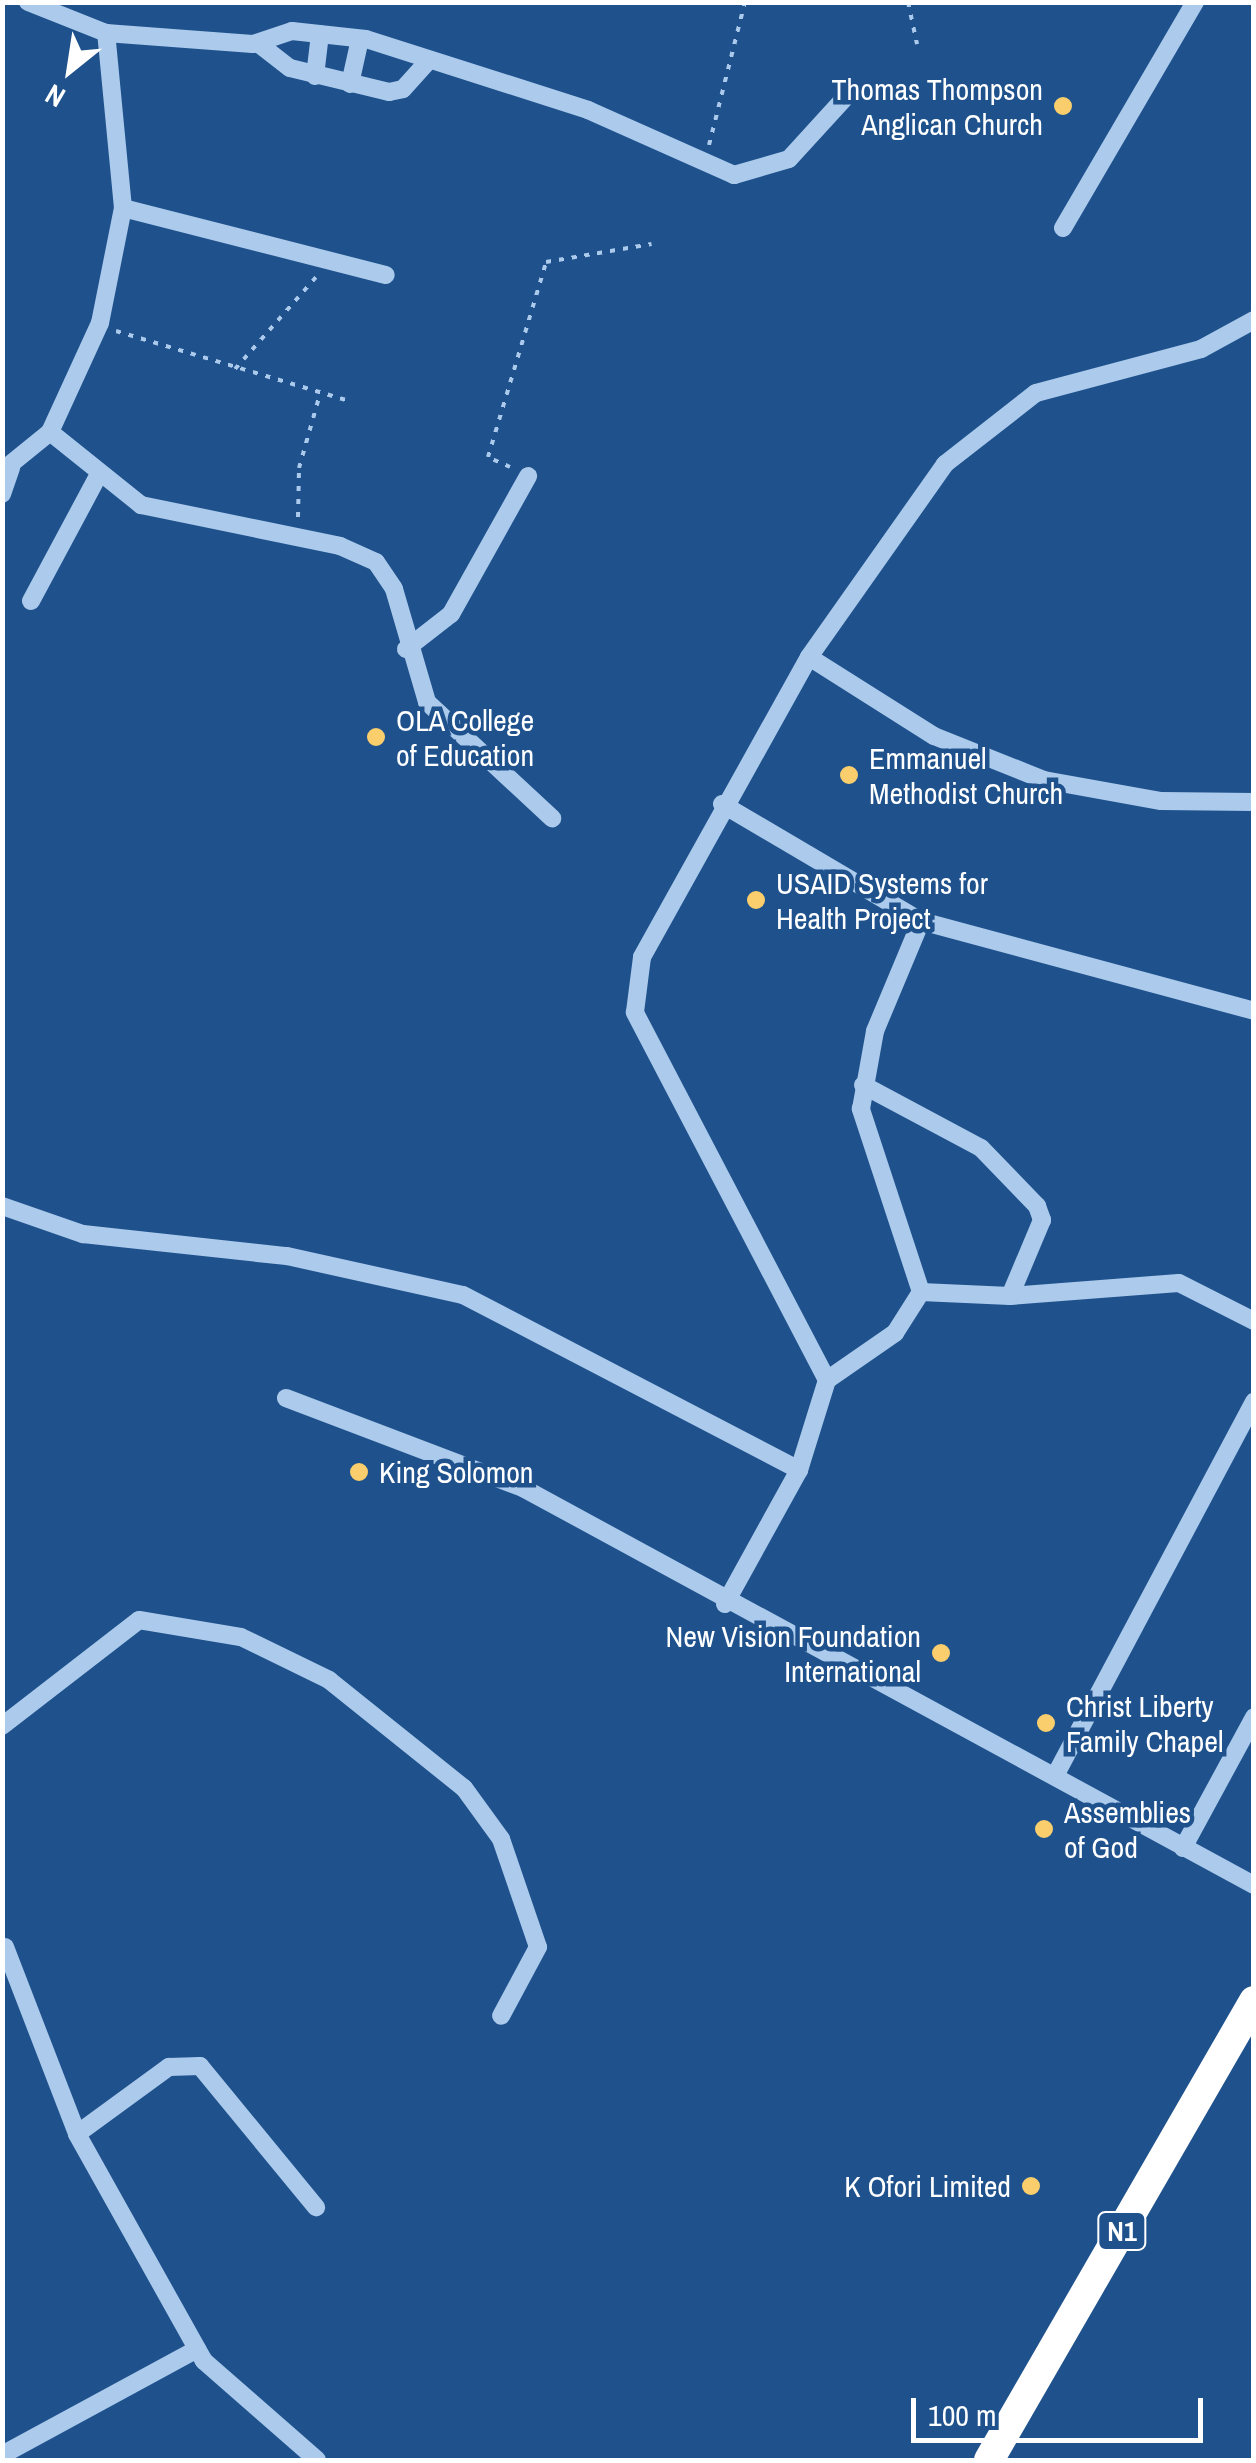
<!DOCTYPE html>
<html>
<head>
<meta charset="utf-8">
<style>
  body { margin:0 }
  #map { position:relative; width:1256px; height:2463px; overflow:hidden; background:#1f528d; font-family:"Archivo Narrow",sans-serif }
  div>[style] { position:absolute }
  .path>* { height:4px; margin-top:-2px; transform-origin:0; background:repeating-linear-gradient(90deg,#accbec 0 5px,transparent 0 13px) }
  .minor>* { height:18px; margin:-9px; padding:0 9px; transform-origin:9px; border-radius:9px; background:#accbec }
  .highway>* { height:30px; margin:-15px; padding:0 15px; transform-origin:15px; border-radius:15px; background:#fff }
  .dots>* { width:28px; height:28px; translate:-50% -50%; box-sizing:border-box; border:5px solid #1f528d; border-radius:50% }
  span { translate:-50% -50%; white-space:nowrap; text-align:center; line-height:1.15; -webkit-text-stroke:9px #1f528d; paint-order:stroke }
  .shield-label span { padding:2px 8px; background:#1f528d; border:2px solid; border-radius:8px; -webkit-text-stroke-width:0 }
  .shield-label { font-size:28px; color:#fff; font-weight:700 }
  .poi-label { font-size:30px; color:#fff }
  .right { translate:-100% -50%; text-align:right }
  .left { translate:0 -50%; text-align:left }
  .frame { position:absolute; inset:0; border:5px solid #fff; pointer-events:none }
  .north { position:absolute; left:20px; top:20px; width:100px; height:100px; -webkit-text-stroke:8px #1f528d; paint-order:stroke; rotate:210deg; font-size:28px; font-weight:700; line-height:40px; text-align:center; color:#fff }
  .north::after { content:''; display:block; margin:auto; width:35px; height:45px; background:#fff; clip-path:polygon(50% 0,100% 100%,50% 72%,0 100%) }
  .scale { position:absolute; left:911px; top:2398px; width:292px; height:45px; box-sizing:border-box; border:5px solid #fff; border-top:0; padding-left:12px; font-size:30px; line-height:35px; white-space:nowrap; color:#fff; -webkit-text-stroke:8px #1f528d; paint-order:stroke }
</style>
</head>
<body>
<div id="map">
  <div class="path">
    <i style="left:908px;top:2px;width:43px;rotate:77.9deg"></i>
    <i style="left:709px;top:145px;width:147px;rotate:-75.9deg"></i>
    <i style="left:116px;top:331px;width:240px;rotate:16.7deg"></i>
    <i style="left:235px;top:369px;width:125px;rotate:-48.6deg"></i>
    <i style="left:510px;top:467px;width:24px;rotate:-156deg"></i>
    <i style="left:488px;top:457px;width:203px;rotate:-73.4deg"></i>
    <i style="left:546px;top:262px;width:107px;rotate:-9.7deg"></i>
    <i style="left:298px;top:517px;width:49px;rotate:-88.8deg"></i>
    <i style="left:299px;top:468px;width:77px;rotate:-74.2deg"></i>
  </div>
  <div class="minor">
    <i style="left:106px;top:33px;width:147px;rotate:4.3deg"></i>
    <i style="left:253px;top:44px;width:41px;rotate:-18.4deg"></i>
    <i style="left:292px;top:31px;width:74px;rotate:6.2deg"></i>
    <i style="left:366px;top:39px;width:233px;rotate:17.7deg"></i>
    <i style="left:588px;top:110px;width:160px;rotate:24deg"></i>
    <i style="left:734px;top:175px;width:57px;rotate:-16.2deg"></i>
    <i style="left:789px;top:159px;width:93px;rotate:-47.6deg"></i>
    <i style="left:259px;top:44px;width:39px;rotate:38deg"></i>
    <i style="left:290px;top:68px;width:102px;rotate:13.6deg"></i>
    <i style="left:389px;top:92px;width:14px;rotate:-12deg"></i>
    <i style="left:403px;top:89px;width:38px;rotate:-48deg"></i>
    <i style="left:315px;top:76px;width:42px;rotate:-83.2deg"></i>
    <i style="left:350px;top:84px;width:46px;rotate:-77.5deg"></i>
    <i style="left:123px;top:208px;width:271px;rotate:14.3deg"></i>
    <i style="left:1063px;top:228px;width:262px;rotate:-59.7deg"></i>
    <i style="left:50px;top:432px;width:117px;rotate:38.7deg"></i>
    <i style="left:141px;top:505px;width:203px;rotate:11.6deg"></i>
    <i style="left:340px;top:546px;width:39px;rotate:24deg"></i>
    <i style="left:376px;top:562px;width:32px;rotate:56deg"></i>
    <i style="left:394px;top:589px;width:118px;rotate:73.7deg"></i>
    <i style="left:427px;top:702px;width:171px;rotate:42.9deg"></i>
    <i style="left:2px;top:471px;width:62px;rotate:-39.1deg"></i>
    <i style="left:50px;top:432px;width:120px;rotate:-65.4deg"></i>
    <i style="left:100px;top:323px;width:117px;rotate:-78.7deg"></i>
    <i style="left:123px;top:208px;width:176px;rotate:-95.5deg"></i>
    <i style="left:106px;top:33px;width:84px;rotate:-158.3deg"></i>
    <i style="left:2px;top:494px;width:28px;rotate:-71deg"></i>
    <i style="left:31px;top:601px;width:140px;rotate:-61.8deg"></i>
    <i style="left:406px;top:649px;width:57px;rotate:-37.9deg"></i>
    <i style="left:451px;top:614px;width:158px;rotate:-60.8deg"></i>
    <i style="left:809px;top:657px;width:148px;rotate:32.3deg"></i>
    <i style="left:934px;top:736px;width:118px;rotate:21.8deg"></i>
    <i style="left:1044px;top:780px;width:119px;rotate:10.2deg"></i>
    <i style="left:1161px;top:801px;width:93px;rotate:0.6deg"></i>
    <i style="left:722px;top:804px;width:231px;rotate:30.5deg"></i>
    <i style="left:921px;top:921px;width:345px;rotate:15.1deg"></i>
    <i style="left:863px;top:1085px;width:134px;rotate:28.1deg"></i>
    <i style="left:981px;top:1148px;width:81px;rotate:46deg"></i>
    <i style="left:1037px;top:1206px;width:15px;rotate:70deg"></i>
    <i style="left:1042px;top:1220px;width:82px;rotate:112.8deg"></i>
    <i style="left:2px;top:1206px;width:86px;rotate:19.1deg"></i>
    <i style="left:83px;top:1234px;width:205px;rotate:6.2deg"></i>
    <i style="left:287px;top:1256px;width:180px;rotate:12.5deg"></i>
    <i style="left:463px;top:1295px;width:379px;rotate:27.5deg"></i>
    <i style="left:921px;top:1292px;width:89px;rotate:2.6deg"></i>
    <i style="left:1010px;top:1296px;width:169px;rotate:-4.4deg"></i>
    <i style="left:1179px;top:1283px;width:84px;rotate:26.9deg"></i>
    <i style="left:827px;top:1380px;width:83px;rotate:-34.7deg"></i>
    <i style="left:895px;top:1333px;width:49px;rotate:-57.6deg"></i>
    <i style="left:921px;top:1292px;width:193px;rotate:-108.2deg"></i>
    <i style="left:861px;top:1109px;width:79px;rotate:-79.8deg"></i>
    <i style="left:875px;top:1031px;width:119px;rotate:-67.3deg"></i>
    <i style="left:286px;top:1398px;width:254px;rotate:20.8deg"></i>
    <i style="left:523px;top:1488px;width:832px;rotate:28.51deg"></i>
    <i style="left:725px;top:1604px;width:153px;rotate:-61.1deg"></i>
    <i style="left:799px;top:1470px;width:94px;rotate:-72.7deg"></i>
    <i style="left:827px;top:1380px;width:415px;rotate:-117.6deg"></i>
    <i style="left:635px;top:1012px;width:55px;rotate:-82.7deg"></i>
    <i style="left:642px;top:957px;width:343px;rotate:-60.9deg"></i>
    <i style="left:809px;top:657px;width:236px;rotate:-54.8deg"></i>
    <i style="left:945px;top:464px;width:115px;rotate:-38deg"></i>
    <i style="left:1036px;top:393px;width:171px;rotate:-14.9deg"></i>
    <i style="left:1201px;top:349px;width:60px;rotate:-28.7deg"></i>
    <i style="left:2px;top:1726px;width:173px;rotate:-37.7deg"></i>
    <i style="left:139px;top:1620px;width:103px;rotate:9.5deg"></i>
    <i style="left:241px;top:1637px;width:98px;rotate:26deg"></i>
    <i style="left:329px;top:1680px;width:173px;rotate:38.7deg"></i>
    <i style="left:464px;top:1788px;width:63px;rotate:54deg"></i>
    <i style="left:501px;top:1839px;width:114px;rotate:71.1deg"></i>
    <i style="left:538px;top:1947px;width:78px;rotate:118.2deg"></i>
    <i style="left:1056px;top:1774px;width:422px;rotate:-62deg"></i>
    <i style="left:1183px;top:1848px;width:149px;rotate:-61.5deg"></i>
    <i style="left:5px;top:1947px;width:200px;rotate:68.9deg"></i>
    <i style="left:77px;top:2134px;width:260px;rotate:60.8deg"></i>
    <i style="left:204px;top:2361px;width:150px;rotate:41.2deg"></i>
    <i style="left:77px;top:2134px;width:114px;rotate:-36.1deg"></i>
    <i style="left:169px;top:2067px;width:31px;rotate:-2deg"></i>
    <i style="left:200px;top:2066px;width:183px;rotate:50.6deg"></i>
    <i style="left:2px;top:2455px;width:222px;rotate:-28.5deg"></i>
  </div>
  <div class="highway">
    <i style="left:989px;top:2460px;width:530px;rotate:-60deg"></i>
  </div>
  <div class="dots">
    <i style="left:1063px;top:106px;background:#face6c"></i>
    <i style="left:376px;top:737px;background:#face6c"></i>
    <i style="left:849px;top:775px;background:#face6c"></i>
    <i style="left:756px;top:900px;background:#face6c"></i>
    <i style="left:359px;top:1472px;background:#face6c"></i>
    <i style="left:941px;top:1653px;background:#face6c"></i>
    <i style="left:1046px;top:1723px;background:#face6c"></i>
    <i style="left:1044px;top:1829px;background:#face6c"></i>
    <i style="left:1031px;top:2186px;background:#face6c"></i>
  </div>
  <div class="shield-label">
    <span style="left:1122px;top:2231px">N1</span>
  </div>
  <div class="poi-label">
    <span class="right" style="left:1043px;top:106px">Thomas Thompson<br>Anglican Church</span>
    <span class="left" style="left:396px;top:737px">OLA College<br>of Education</span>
    <span class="left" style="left:869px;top:775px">Emmanuel<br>Methodist Church</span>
    <span class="left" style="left:776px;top:900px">USAID Systems for<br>Health Project</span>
    <span class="left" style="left:379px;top:1472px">King Solomon</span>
    <span class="right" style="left:921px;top:1653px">New Vision Foundation<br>International</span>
    <span class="left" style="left:1066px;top:1723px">Christ Liberty<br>Family Chapel</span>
    <span class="left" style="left:1064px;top:1829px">Assemblies<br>of God</span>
    <span class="right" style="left:1011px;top:2186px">K Ofori Limited</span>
  </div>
  <div class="frame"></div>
  <div class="north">N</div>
  <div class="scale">100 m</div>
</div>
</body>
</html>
